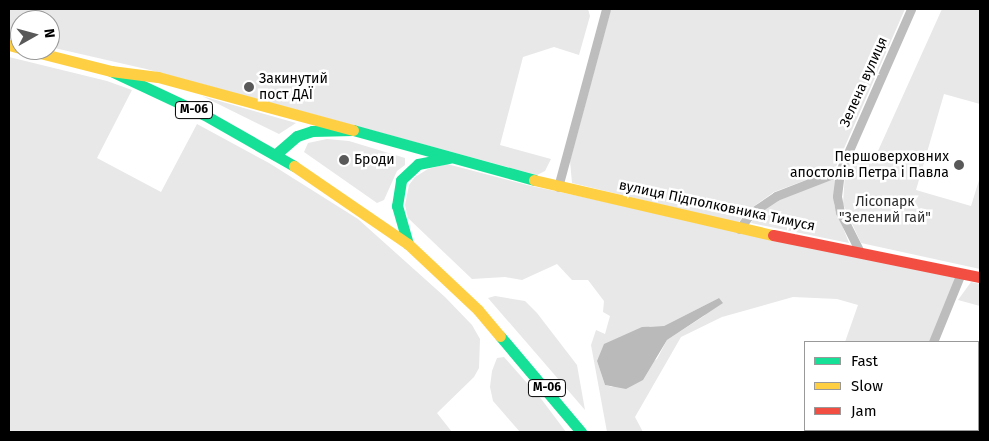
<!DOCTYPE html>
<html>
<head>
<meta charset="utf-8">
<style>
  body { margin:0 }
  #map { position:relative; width:989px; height:441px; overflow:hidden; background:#fff; font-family:"Fira Sans",sans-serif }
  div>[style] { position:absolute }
  .green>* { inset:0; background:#e8e8e8 }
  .water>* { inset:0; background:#bababa }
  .street>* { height:9px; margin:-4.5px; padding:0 4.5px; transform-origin:4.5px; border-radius:4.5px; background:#bdbdbd }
  .fast>* { height:11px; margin:-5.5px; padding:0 5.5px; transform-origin:5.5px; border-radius:5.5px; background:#16e098 }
  .slow>* { height:11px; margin:-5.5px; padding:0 5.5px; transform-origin:5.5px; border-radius:5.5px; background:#ffcf43 }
  .jam>* { height:11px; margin:-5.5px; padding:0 5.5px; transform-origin:5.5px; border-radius:5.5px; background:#f24e42 }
  .dots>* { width:14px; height:14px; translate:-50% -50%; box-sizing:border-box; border:2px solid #fff; border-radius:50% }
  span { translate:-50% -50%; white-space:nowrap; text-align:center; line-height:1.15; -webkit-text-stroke:5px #fff; paint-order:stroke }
  .shield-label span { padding:1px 4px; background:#fff; border:1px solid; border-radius:4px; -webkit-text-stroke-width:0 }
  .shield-label { font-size:12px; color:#000; font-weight:700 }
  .poi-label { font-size:14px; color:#000 }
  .left { translate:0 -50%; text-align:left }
  .right { translate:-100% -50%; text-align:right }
  .street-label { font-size:14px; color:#000 }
  .park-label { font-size:14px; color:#2d2d2d }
  .frame { position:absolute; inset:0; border:10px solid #000; pointer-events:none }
  .legend { position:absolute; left:804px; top:341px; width:175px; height:90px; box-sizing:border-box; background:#fff; border:1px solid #999; margin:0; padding:6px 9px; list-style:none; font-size:15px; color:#000 }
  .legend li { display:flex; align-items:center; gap:10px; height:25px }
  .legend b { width:25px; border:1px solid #999 }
  .north { position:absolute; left:10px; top:10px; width:50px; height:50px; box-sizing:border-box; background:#fff; border:1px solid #999; border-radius:50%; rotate:83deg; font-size:14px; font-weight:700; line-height:20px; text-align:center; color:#000 }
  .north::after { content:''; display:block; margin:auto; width:18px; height:22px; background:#595959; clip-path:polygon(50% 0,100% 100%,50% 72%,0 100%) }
</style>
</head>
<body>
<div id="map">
  <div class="green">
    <i style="clip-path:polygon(9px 9px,588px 9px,590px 16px,579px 55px,554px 47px,523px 57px,500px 145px,551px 159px,545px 171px,537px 175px,146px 69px,50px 47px,50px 20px,20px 20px,20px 39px,9px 37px)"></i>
    <i style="clip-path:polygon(611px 9px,905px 9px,835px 169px,774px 192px,747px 211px,738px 223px,572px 183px,570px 161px)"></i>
    <i style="clip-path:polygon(942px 9px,980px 9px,980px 104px,944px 94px,916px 190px,971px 206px,980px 177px,980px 269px,861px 243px,843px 204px,845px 172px,854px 154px,873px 162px)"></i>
    <i style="clip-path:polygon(9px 57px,107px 81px,132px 90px,97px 158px,161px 192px,197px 124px,269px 163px,358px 219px,445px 297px,472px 325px,480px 339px,479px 368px,474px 377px,437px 413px,452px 432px,9px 432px)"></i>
    <i style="clip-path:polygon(202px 96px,296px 123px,279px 134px)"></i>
    <i style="clip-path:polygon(327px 139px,349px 141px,405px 158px,405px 165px,397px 171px,384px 200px,377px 203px,304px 152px,308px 143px)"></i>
    <i style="clip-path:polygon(evenodd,447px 164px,527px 185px,959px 278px,933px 342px,845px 342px,858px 305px,837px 299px,793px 297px,722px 317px,681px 337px,635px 417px,643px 432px,607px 432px,591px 345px,596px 330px,605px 334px,610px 316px,603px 312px,604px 301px,588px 280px,572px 280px,557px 264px,522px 280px,505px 277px,472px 279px,408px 218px,405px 205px,409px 185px,415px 177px,428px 169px,447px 164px,719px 298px,704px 316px,667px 340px,657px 359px,612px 387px,605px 385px,597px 361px,650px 326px,664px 326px,719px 298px)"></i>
    <i style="clip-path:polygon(835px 177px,834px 205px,849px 243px,751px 223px,755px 215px,778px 199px)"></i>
    <i style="clip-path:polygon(971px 282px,980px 284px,980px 306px,958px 300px)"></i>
    <i style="clip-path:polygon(495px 296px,525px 301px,537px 313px,577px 365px,585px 410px,488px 298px)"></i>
    <i style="clip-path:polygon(504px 357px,542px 400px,566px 432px,520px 432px,493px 401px,490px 387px,492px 371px,497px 358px)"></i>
  </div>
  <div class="water">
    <i style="clip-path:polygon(719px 298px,723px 303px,667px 340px,643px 380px,626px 389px,605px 385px,597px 361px,604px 344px,642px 327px,664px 326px)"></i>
  </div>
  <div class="street">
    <i style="left:558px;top:187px;width:184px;rotate:-74.9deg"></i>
    <i style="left:739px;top:229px;width:20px;rotate:-53deg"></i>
    <i style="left:751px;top:213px;width:30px;rotate:-34deg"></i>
    <i style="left:776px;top:196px;width:69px;rotate:-21.3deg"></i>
    <i style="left:859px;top:250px;width:42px;rotate:-116.6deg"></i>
    <i style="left:840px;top:212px;width:16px;rotate:-101deg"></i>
    <i style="left:837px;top:196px;width:25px;rotate:-83deg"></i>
    <i style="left:840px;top:171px;width:177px;rotate:-66.3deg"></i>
    <i style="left:933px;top:342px;width:74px;rotate:-67.9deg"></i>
    <i style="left:897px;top:432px;width:2px;rotate:-63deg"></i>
  </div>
  <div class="fast">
    <i style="left:111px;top:71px;width:102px;rotate:25.1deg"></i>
    <i style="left:203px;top:114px;width:105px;rotate:29.7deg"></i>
    <i style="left:275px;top:155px;width:29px;rotate:-41deg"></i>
    <i style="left:297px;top:136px;width:16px;rotate:-18deg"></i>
    <i style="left:312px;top:131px;width:41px;rotate:-1.4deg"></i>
    <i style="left:353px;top:130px;width:188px;rotate:15.4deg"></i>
    <i style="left:408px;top:244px;width:40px;rotate:-106deg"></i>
    <i style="left:397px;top:206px;width:26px;rotate:-81deg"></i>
    <i style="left:401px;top:180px;width:23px;rotate:-43deg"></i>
    <i style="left:418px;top:164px;width:32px;rotate:-11deg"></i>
    <i style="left:500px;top:336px;width:126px;rotate:49.8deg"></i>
  </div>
  <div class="slow">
    <i style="left:9px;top:45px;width:11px;rotate:15deg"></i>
    <i style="left:28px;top:50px;width:86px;rotate:14.2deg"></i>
    <i style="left:111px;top:71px;width:47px;rotate:7.3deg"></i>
    <i style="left:158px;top:77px;width:202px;rotate:15.2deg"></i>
    <i style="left:294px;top:166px;width:138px;rotate:34.4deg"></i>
    <i style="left:408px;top:244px;width:96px;rotate:43.3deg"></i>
    <i style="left:478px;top:310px;width:34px;rotate:50deg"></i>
    <i style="left:534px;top:180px;width:245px;rotate:13deg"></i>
  </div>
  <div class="jam">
    <i style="left:773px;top:235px;width:211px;rotate:11.5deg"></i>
  </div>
  <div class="dots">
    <i style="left:249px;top:87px;background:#595959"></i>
    <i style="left:344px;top:160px;background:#595959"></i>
    <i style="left:959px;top:165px;background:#595959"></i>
  </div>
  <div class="shield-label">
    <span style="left:194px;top:110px">М-06</span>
    <span style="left:547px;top:388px">М-06</span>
  </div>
  <div class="poi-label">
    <span class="left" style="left:259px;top:87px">Закинутий<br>пост ДАЇ</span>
    <span class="right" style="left:949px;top:165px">Першоверховних<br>апостолів Петра і Павла</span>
    <span class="left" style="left:354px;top:160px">Броди</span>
  </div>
  <div class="street-label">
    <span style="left:864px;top:82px;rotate:-66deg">Зелена вулиця</span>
    <span style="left:717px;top:206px;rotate:12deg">вулиця Підполковника Тимуся</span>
  </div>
  <div class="park-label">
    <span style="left:885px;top:210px">Лісопарк<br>"Зелений гай"</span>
  </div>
  <div class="frame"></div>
  <ul class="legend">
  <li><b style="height:6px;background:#16e098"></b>Fast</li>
  <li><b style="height:6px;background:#ffcf43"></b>Slow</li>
  <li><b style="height:6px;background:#f24e42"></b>Jam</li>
  </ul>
  <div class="north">N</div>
</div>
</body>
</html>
